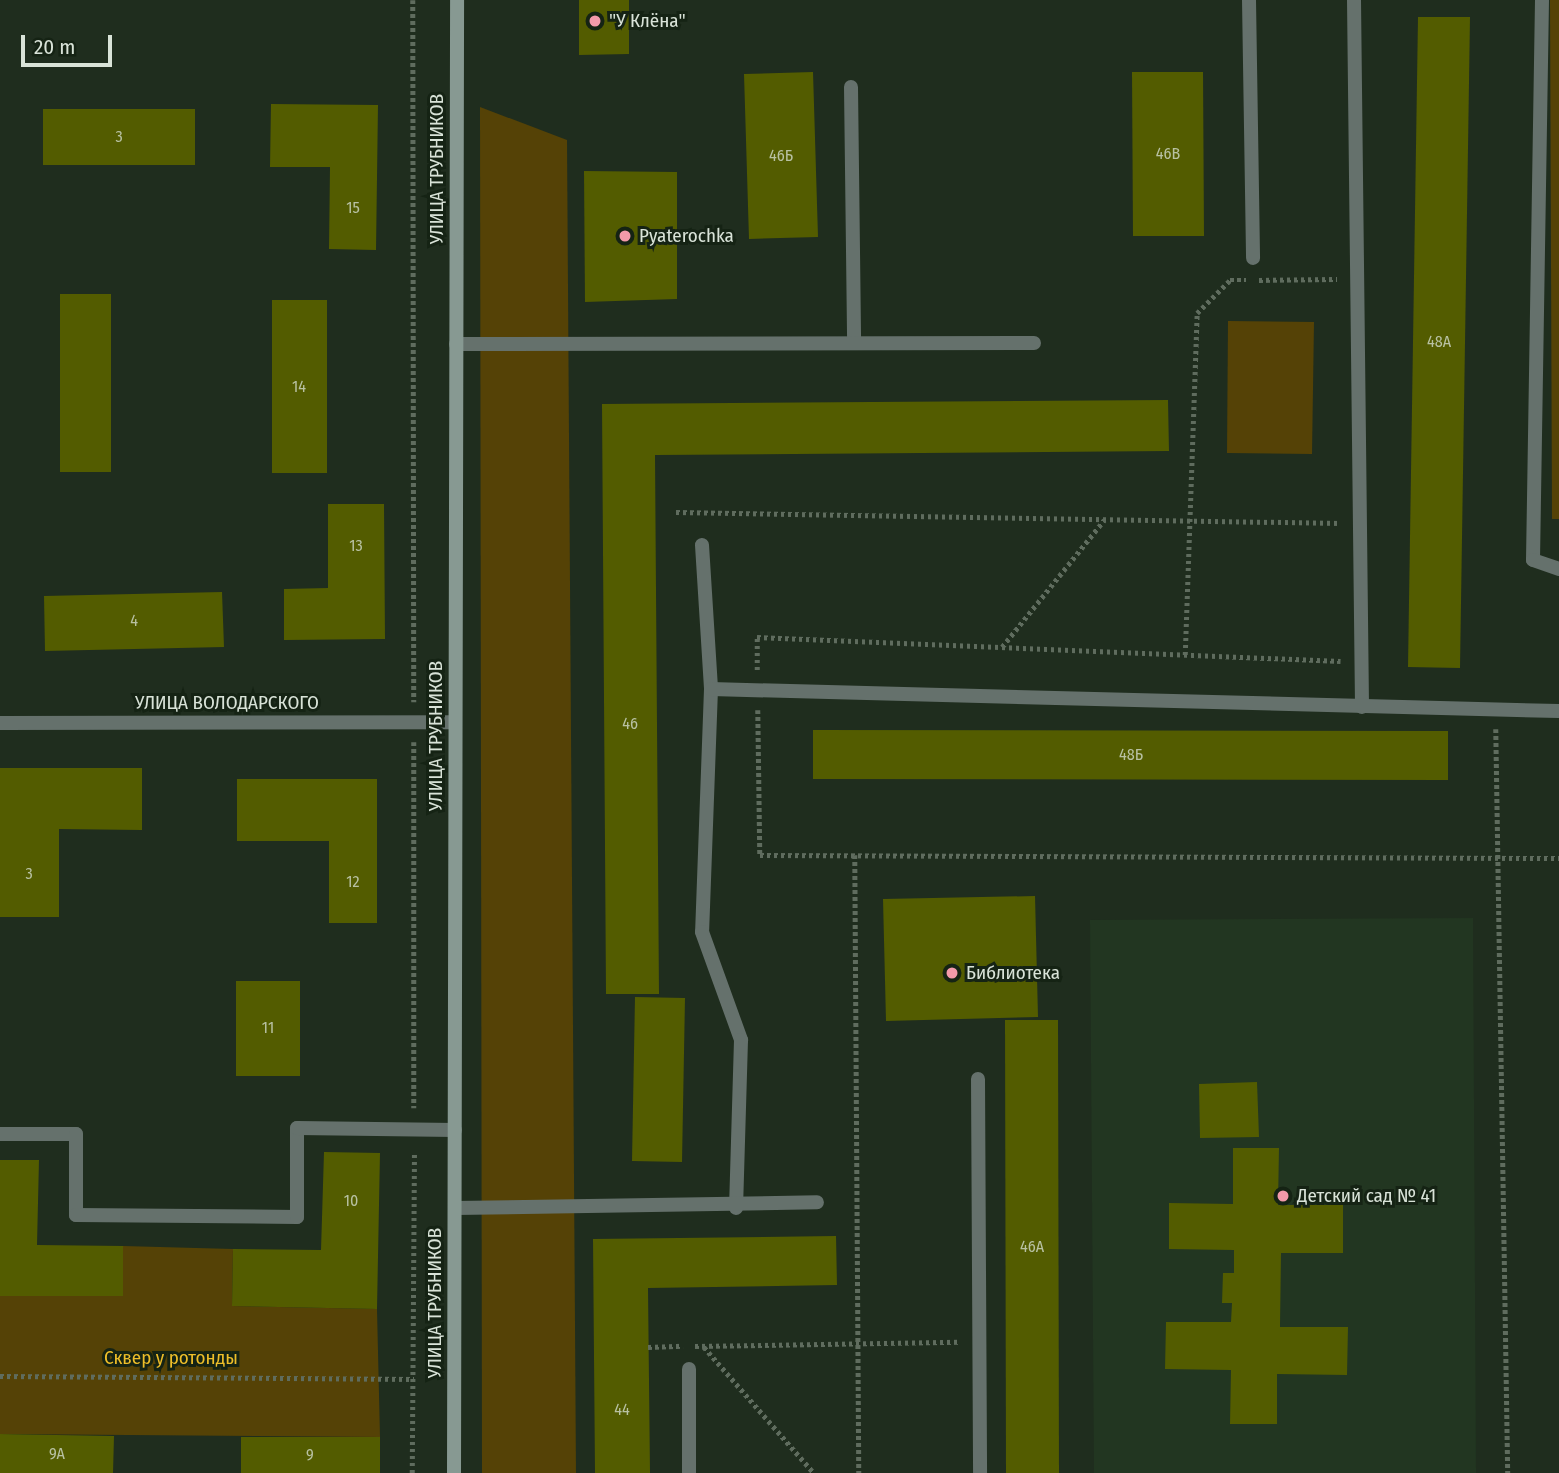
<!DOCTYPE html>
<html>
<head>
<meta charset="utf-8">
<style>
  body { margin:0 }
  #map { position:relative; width:1559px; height:1473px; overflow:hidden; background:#1f2d1e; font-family:"Fira Sans Condensed",sans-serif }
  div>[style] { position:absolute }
  .built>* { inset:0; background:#223621 }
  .green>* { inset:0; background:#554206 }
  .building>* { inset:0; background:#535c00 }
  .path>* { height:4.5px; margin-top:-2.25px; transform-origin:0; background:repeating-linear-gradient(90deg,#5f6c5e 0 3.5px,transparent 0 7px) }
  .lane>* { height:14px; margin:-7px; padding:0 7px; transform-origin:7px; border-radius:7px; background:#65716c }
  .street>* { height:14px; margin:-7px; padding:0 7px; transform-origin:7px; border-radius:7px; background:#65716c }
  .secondary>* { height:14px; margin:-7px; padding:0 7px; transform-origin:7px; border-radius:7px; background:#879992 }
  .dots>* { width:19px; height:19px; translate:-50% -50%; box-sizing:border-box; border:4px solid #152314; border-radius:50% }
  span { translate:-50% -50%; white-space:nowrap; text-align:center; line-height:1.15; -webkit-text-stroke:6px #152314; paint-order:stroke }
  .number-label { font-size:16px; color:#b8c1a2 }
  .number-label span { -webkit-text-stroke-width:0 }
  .poi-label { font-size:19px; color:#d9e3d8 }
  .left { translate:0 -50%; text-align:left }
  .street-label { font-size:19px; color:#d9e3d8 }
  .park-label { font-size:19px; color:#eebe29 }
  .scale { position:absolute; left:21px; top:35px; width:91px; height:32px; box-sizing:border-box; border:4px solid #d9e3d8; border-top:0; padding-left:9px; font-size:21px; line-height:24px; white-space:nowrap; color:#d9e3d8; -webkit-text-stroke:5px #152314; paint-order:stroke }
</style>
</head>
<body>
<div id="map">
  <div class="built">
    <i style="clip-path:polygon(1473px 918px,1476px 1473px,1094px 1473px,1090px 920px)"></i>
  </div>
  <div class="green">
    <i style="clip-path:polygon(1550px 0,1559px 0,1559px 519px,1552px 519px)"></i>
    <i style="clip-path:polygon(480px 107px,567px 140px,576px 1473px,482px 1473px)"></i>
    <i style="clip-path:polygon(1228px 321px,1314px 322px,1312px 454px,1227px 453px)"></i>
    <i style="clip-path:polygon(123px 1246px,233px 1249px,232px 1306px,377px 1309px,380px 1437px,0 1434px,0 1296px,122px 1296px)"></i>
  </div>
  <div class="building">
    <i style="clip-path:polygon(579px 0,629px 0,629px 54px,579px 55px)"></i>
    <i style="clip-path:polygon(1418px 17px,1470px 17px,1460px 668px,1408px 667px)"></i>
    <i style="clip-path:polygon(813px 72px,818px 237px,749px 239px,744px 74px)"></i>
    <i style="clip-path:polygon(1132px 72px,1203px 72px,1204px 236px,1133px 236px)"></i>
    <i style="clip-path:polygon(271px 104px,378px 105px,376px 250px,329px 249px,330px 167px,270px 167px)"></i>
    <i style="clip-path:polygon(43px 109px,195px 109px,195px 165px,43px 165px)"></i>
    <i style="clip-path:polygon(584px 171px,677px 172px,677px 299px,585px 302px)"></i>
    <i style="clip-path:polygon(60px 294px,111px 294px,111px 472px,60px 472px)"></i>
    <i style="clip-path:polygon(272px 300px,327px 300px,327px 473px,272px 473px)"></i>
    <i style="clip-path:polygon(1168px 400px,1169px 451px,655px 455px,659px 994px,606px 994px,602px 404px)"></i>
    <i style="clip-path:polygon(328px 504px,384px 504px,385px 639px,284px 640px,284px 589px,328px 588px)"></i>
    <i style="clip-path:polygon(222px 592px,224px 647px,45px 651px,44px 596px)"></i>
    <i style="clip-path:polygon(813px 730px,1448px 731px,1448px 780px,813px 779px)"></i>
    <i style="clip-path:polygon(0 768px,142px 768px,142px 830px,59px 829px,59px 917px,0 917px)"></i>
    <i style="clip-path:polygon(237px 779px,377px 779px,377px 923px,329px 923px,329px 841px,237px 841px)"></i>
    <i style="clip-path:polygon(1035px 896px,1038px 1017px,886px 1021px,883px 899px)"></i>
    <i style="clip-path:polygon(236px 981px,300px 981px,300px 1076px,236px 1076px)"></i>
    <i style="clip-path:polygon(635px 997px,685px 998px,682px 1162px,632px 1161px)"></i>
    <i style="clip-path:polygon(1005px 1020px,1058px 1020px,1059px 1473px,1006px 1473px)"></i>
    <i style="clip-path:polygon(1257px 1082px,1259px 1137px,1200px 1138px,1199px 1084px)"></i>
    <i style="clip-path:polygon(1233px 1148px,1279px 1148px,1278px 1205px,1343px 1205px,1343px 1253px,1281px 1253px,1280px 1327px,1348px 1327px,1347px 1375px,1277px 1374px,1277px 1424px,1230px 1424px,1231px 1370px,1165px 1369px,1166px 1322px,1231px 1322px,1232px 1303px,1222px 1303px,1223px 1273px,1234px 1273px,1234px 1250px,1169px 1249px,1169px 1203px,1233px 1204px)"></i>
    <i style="clip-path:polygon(324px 1152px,380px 1153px,377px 1309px,232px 1306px,233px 1249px,321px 1250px)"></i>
    <i style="clip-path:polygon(0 1160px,39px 1160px,37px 1245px,123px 1246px,123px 1296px,0 1296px)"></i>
    <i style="clip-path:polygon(836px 1236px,837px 1285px,648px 1288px,650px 1473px,595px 1473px,593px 1239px)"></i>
    <i style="clip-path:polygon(0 1434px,114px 1436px,113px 1473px,0 1473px)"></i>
    <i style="clip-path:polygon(241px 1437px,380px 1437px,380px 1473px,241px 1473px)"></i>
  </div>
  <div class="path">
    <i style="left:413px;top:0;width:702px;rotate:89.92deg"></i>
    <i style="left:1259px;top:280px;width:78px;rotate:-0.7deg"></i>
    <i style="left:676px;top:512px;width:664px;rotate:0.95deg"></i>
    <i style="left:1002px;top:647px;width:163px;rotate:-51.2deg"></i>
    <i style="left:1185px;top:655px;width:342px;rotate:-88deg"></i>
    <i style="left:1197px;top:313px;width:47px;rotate:-45deg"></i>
    <i style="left:1230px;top:280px;width:16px"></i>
    <i style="left:757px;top:670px;width:33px;rotate:-90deg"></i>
    <i style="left:757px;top:637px;width:584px;rotate:2.35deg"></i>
    <i style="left:758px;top:710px;width:145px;rotate:89.2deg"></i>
    <i style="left:760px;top:855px;width:799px;rotate:0.22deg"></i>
    <i style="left:1496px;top:729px;width:744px;rotate:89.08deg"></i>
    <i style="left:414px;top:742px;width:366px;rotate:90deg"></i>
    <i style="left:855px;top:855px;width:618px;rotate:89.63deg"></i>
    <i style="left:695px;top:1346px;width:264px;rotate:-0.9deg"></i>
    <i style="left:648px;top:1347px;width:35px;rotate:-2deg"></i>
    <i style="left:704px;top:1347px;width:167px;rotate:48.9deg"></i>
    <i style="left:0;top:1376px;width:414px;rotate:0.4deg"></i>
    <i style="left:412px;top:1473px;width:321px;rotate:-89.6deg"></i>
  </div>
  <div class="lane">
    <i style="left:1249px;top:0;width:258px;rotate:89.1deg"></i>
    <i style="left:1354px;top:0;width:707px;rotate:89.35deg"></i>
    <i style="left:851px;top:87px;width:256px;rotate:89.3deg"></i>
    <i style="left:456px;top:344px;width:578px;rotate:-0.1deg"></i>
    <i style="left:702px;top:545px;width:144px;rotate:86.4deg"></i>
    <i style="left:711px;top:689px;width:243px;rotate:92.1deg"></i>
    <i style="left:702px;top:932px;width:115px;rotate:70.1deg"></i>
    <i style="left:741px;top:1040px;width:168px;rotate:91.7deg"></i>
    <i style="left:711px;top:689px;width:848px;rotate:1.49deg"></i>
    <i style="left:978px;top:1079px;width:394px;rotate:89.7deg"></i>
    <i style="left:0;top:1134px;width:76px"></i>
    <i style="left:76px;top:1134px;width:81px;rotate:90deg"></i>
    <i style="left:76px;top:1215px;width:221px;rotate:0.5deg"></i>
    <i style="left:297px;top:1217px;width:89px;rotate:-90deg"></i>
    <i style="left:297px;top:1128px;width:158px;rotate:0.7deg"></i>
    <i style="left:455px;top:1208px;width:362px;rotate:-0.9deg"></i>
    <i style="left:689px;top:1473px;width:104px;rotate:-90deg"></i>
  </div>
  <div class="street">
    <i style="left:1542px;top:0;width:560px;rotate:90.92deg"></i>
    <i style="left:1533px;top:560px;width:28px;rotate:19deg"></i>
    <i style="left:0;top:723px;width:455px;rotate:-0.1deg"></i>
  </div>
  <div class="secondary">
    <i style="left:454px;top:1473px;width:1473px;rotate:-89.88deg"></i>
  </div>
  <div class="dots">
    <i style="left:595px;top:21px;background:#f39aaa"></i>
    <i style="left:625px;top:236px;background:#f39aaa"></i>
    <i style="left:952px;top:973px;background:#f39aaa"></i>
    <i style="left:1283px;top:1196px;background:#f39aaa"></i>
  </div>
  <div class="number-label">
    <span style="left:119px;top:137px">3</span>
    <span style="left:1168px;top:154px">46В</span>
    <span style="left:781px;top:156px">46Б</span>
    <span style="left:353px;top:208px">15</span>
    <span style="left:1439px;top:342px">48А</span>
    <span style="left:299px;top:387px">14</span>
    <span style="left:356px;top:546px">13</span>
    <span style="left:134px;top:621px">4</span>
    <span style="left:630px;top:724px">46</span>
    <span style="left:1131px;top:755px">48Б</span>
    <span style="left:29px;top:874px">3</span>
    <span style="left:353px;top:882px">12</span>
    <span style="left:268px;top:1028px">11</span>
    <span style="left:351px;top:1201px">10</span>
    <span style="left:1032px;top:1247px">46А</span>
    <span style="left:622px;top:1410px">44</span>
    <span style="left:57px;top:1454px">9А</span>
    <span style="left:310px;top:1455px">9</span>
  </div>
  <div class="poi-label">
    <span class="left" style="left:609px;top:21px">"У Клёна"</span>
    <span class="left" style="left:639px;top:236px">Pyaterochka</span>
    <span class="left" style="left:966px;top:973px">Библиотека</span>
    <span class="left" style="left:1297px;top:1196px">Детский сад № 41</span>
  </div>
  <div class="street-label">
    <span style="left:437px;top:169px;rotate:-90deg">УЛИЦА ТРУБНИКОВ</span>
    <span style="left:227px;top:703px">УЛИЦА ВОЛОДАРСКОГО</span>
    <span style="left:436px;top:736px;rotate:-90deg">УЛИЦА ТРУБНИКОВ</span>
    <span style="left:435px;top:1303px;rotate:-90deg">УЛИЦА ТРУБНИКОВ</span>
  </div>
  <div class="park-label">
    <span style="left:171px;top:1358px">Сквер у ротонды</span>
  </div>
  <div class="scale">20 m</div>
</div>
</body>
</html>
